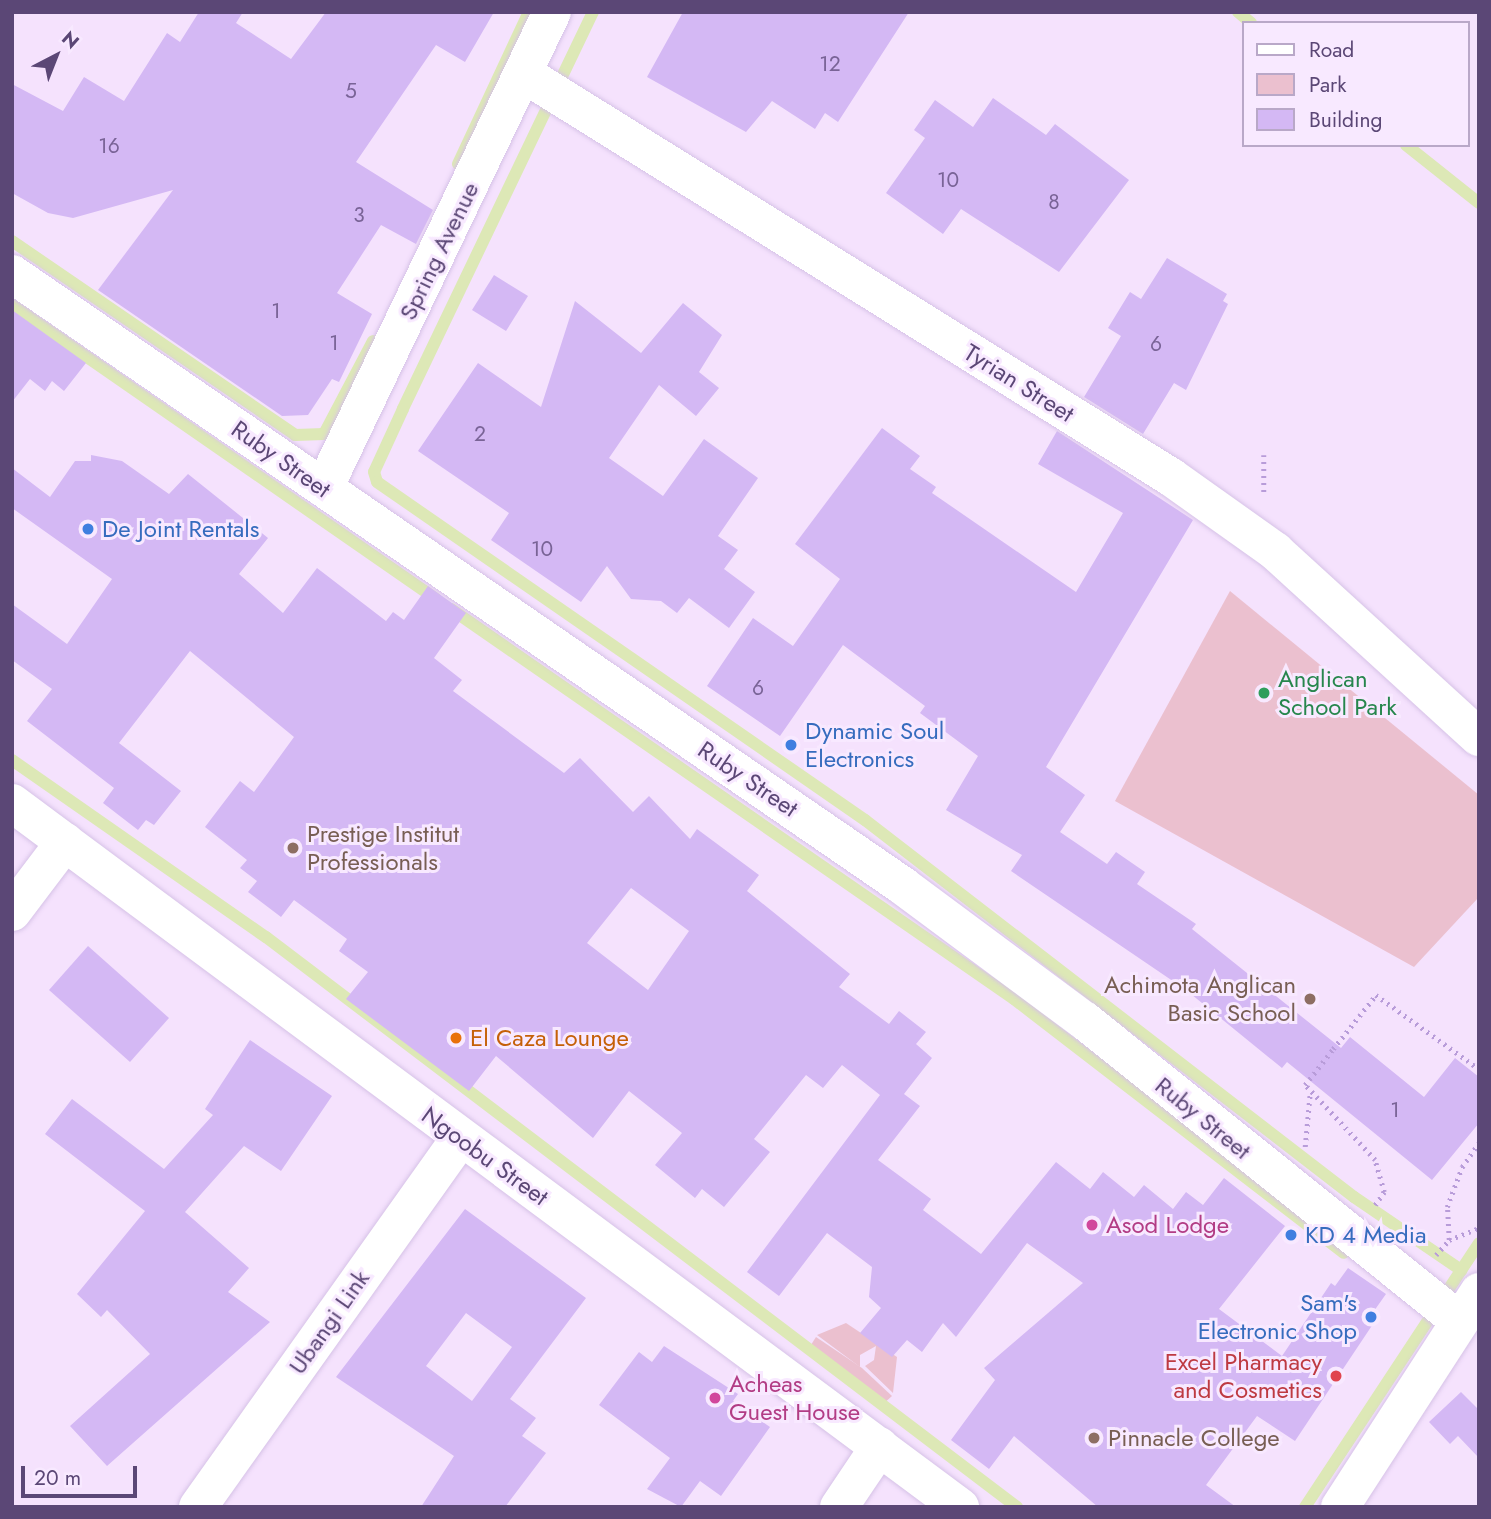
<!DOCTYPE html>
<html>
<head>
<meta charset="utf-8">
<style>
  body { margin:0 }
  #map { position:relative; width:1491px; height:1519px; overflow:hidden; background:#f5e2fd; font-family:Jost,sans-serif }
  div>[style] { position:absolute }
  .green>* { inset:0; background:#ebc0cf }
  .stream>* { height:12px; margin:-6px; padding:0 6px; transform-origin:6px; border-radius:6px; background:#dde8b6 }
  .building>* { inset:0; background:#d4b8f4 }
  .path>* { height:4.5px; margin-top:-2.25px; transform-origin:0; background:repeating-linear-gradient(90deg,#b89cd9 0 2px,transparent 0 7px) }
  .roads { filter:drop-shadow(0 0 2px #d6c2e7) drop-shadow(0 0 2px #d6c2e7) }
  .minor>* { height:38px; margin:-19px; padding:0 19px; transform-origin:19px; border-radius:19px; background:#fff }
  .tertiary>* { height:38px; margin:-19px; padding:0 19px; transform-origin:19px; border-radius:19px; background:#fff }
  .dots>* { width:19px; height:19px; translate:-50% -50%; box-sizing:border-box; border:4px solid #f8e9ff; border-radius:50% }
  span { translate:-50% -50%; white-space:nowrap; text-align:center; line-height:1.15; -webkit-text-stroke:6px #f8e9ff; paint-order:stroke }
  .number-label { font-size:21px; color:#796396 }
  .number-label span { -webkit-text-stroke-width:0 }
  .street-label { font-size:24px; color:#5b4776 }
  .shop-label { font-size:24px; color:#366cbe }
  .left { translate:0 -50%; text-align:left }
  .right { translate:-100% -50%; text-align:right }
  .leisure-label { font-size:24px; color:#27864d }
  .education-label { font-size:24px; color:#785e54 }
  .food-label { font-size:24px; color:#c56008 }
  .hotel-label { font-size:24px; color:#b23c85 }
  .health-label { font-size:24px; color:#be3a42 }
  .frame { position:absolute; inset:0; border:14px solid #5b4776; pointer-events:none }
  .legend { position:absolute; left:1242px; top:21px; width:228px; height:126px; box-sizing:border-box; background:#f8e9ff; border:2px solid #b9a8c8; margin:0; padding:9px 12px; list-style:none; font-size:21px; color:#5b4776 }
  .legend li { display:flex; align-items:center; gap:14px; height:35px }
  .legend b { width:35px; border:2px solid #b9a8c8 }
  .north { position:absolute; left:21px; top:21px; width:70px; height:70px; -webkit-text-stroke:5px #f8e9ff; paint-order:stroke; rotate:42deg; font-size:19px; font-weight:700; line-height:28px; text-align:center; color:#5b4776 }
  .north::after { content:''; display:block; margin:auto; width:24px; height:32px; background:#5b4776; clip-path:polygon(50% 0,100% 100%,50% 72%,0 100%) }
  .scale { position:absolute; left:21px; top:1466px; width:116px; height:32px; box-sizing:border-box; border:4px solid #5b4776; border-top:0; padding-left:9px; font-size:21px; line-height:24px; white-space:nowrap; color:#5b4776; -webkit-text-stroke:5px #f8e9ff; paint-order:stroke }
</style>
</head>
<body>
<div id="map">
  <div class="green">
    <i style="clip-path:polygon(1230px 591px,1479px 795px,1479px 897px,1414px 967px,1115px 801px)"></i>
    <i style="clip-path:polygon(846px 1323px,897px 1357px,893px 1393px,865px 1366px,874px 1360px,876px 1346px,860px 1355px,860px 1367px,817px 1335px)"></i>
    <i style="clip-path:polygon(816px 1337px,862px 1368px,892px 1396px,882px 1405px,809px 1348px)"></i>
  </div>
  <div class="stream">
    <i style="left:593px;top:12px;width:440px;rotate:115.6deg"></i>
    <i style="left:403px;top:409px;width:69px;rotate:114.7deg"></i>
    <i style="left:374px;top:472px;width:10px;rotate:73deg"></i>
    <i style="left:377px;top:482px;width:594px;rotate:34.71deg"></i>
    <i style="left:865px;top:820px;width:617px;rotate:37.63deg"></i>
    <i style="left:1354px;top:1197px;width:130px;rotate:34.3deg"></i>
    <i style="left:1238px;top:12px;width:17px;rotate:40deg"></i>
    <i style="left:1406px;top:145px;width:93px;rotate:38.5deg"></i>
    <i style="left:458px;top:164px;width:168px;rotate:-65deg"></i>
    <i style="left:12px;top:241px;width:343px;rotate:34.4deg"></i>
    <i style="left:295px;top:435px;width:29px;rotate:-2deg"></i>
    <i style="left:324px;top:434px;width:105px;rotate:-62.2deg"></i>
    <i style="left:12px;top:305px;width:516px;rotate:34.74deg"></i>
    <i style="left:451px;top:609px;width:685px;rotate:34.71deg"></i>
    <i style="left:1014px;top:999px;width:416px;rotate:37.6deg"></i>
    <i style="left:12px;top:760px;width:310px;rotate:34.9deg"></i>
    <i style="left:266px;top:937px;width:943px;rotate:37.2deg"></i>
    <i style="left:1305px;top:1507px;width:316px;rotate:-56.6deg"></i>
  </div>
  <div class="building">
    <i style="clip-path:polygon(199px 12px,243px 12px,236px 23px,291px 59px,326px 12px,494px 12px,465px 62px,436px 45px,356px 162px,433px 210px,416px 244px,381px 225px,337px 293px,372px 314px,339px 382px,332px 379px,308px 415px,282px 416px,98px 290px,173px 190px,73px 218px,48px 213px,12px 193px,12px 84px,63px 111px,84px 77px,124px 101px,167px 33px,180px 42px)"></i>
    <i style="clip-path:polygon(683px 12px,909px 12px,838px 122px,825px 113px,815px 129px,772px 101px,746px 132px,647px 77px)"></i>
    <i style="clip-path:polygon(993px 98px,1046px 135px,1055px 124px,1129px 180px,1059px 272px,961px 209px,943px 234px,886px 193px,925px 138px,914px 130px,935px 100px,973px 127px)"></i>
    <i style="clip-path:polygon(1167px 258px,1227px 294px,1223px 301px,1228px 304px,1186px 390px,1174px 383px,1143px 434px,1084px 397px,1121px 336px,1108px 328px,1130px 292px,1141px 299px)"></i>
    <i style="clip-path:polygon(494px 275px,528px 296px,506px 331px,472px 310px)"></i>
    <i style="clip-path:polygon(575px 301px,641px 353px,683px 303px,722px 335px,699px 372px,719px 388px,696px 416px,659px 385px,609px 458px,663px 496px,704px 439px,758px 478px,718px 536px,738px 550px,724px 569px,755px 592px,729px 628px,689px 598px,677px 613px,661px 601px,631px 599px,607px 566px,581px 602px,491px 540px,509px 513px,418px 451px,478px 363px,541px 407px)"></i>
    <i style="clip-path:polygon(12px 310px,86px 363px,64px 391px,52px 381px,45px 391px,30px 379px,12px 402px)"></i>
    <i style="clip-path:polygon(882px 428px,920px 456px,910px 469px,936px 487px,932px 493px,1076px 592px,1123px 513px,1038px 464px,1057px 431px,1193px 520px,1046px 767px,1085px 795px,1060px 832px,1107px 864px,1116px 852px,1145px 872px,1137px 884px,1196px 924px,1192px 929px,1341px 1048px,1350px 1037px,1424px 1097px,1455px 1058px,1479px 1077px,1479px 1123px,1432px 1180px,1287px 1062px,1282px 1068px,1186px 990px,1011px 871px,1022px 855px,946px 810px,978px 756px,920px 713px,925px 706px,843px 645px,780px 736px,707px 686px,753px 618px,793px 646px,840px 579px,795px 544px)"></i>
    <i style="clip-path:polygon(evenodd,91px 455px,122px 461px,169px 494px,188px 474px,268px 538px,239px 574px,283px 613px,317px 568px,386px 621px,393px 612px,404px 620px,428px 586px,466px 613px,434px 658px,462px 680px,453px 691px,564px 773px,580px 758px,633px 812px,649px 796px,690px 839px,697px 829px,759px 875px,747px 891px,850px 974px,839px 987px,889px 1024px,899px 1011px,926px 1032px,916px 1044px,932px 1058px,904px 1094px,920px 1106px,878px 1160px,931px 1199px,923px 1210px,981px 1254px,1056px 1162px,1090px 1189px,1103px 1172px,1134px 1197px,1144px 1185px,1173px 1209px,1186px 1192px,1203px 1205px,1224px 1178px,1285px 1226px,1219px 1309px,1282px 1356px,1331px 1283px,1335px 1286px,1348px 1268px,1386px 1294px,1374px 1311px,1379px 1315px,1295px 1441px,1257px 1416px,1206px 1485px,1236px 1507px,1098px 1507px,1014px 1436px,989px 1469px,951px 1440px,995px 1380px,984px 1368px,1083px 1283px,1027px 1243px,956px 1337px,943px 1323px,922px 1352px,907px 1340px,892px 1357px,860px 1333px,881px 1308px,869px 1297px,872px 1267px,827px 1233px,779px 1296px,747px 1272px,880px 1095px,842px 1065px,823px 1088px,806px 1075px,754px 1139px,770px 1152px,724px 1207px,702px 1189px,695px 1198px,655px 1165px,682px 1133px,629px 1091px,593px 1138px,496px 1056px,469px 1091px,346px 999px,368px 972px,339px 951px,347px 939px,294px 900px,281px 917px,248px 892px,257px 881px,240px 868px,247px 860px,205px 827px,240px 781px,254px 792px,294px 737px,190px 651px,119px 743px,181px 791px,154px 825px,146px 820px,138px 830px,103px 803px,114px 788px,27px 721px,52px 689px,12px 660px,12px 604px,67px 644px,112px 579px,12px 508px,12px 468px,50px 497px,75px 461px,91px 461px,91px 455px,631px 888px,689px 931px,648px 990px,587px 943px,631px 888px)"></i>
    <i style="clip-path:polygon(88px 946px,169px 1018px,130px 1062px,49px 990px)"></i>
    <i style="clip-path:polygon(250px 1040px,332px 1096px,281px 1171px,244px 1146px,185px 1212px,249px 1268px,228px 1292px,270px 1322px,107px 1466px,70px 1426px,150px 1354px,107px 1310px,101px 1317px,77px 1294px,145px 1211px,45px 1134px,72px 1099px,164px 1169px,213px 1115px,205px 1109px)"></i>
    <i style="clip-path:polygon(evenodd,465px 1209px,586px 1298px,510px 1399px,536px 1418px,522px 1436px,546px 1453px,505px 1507px,421px 1507px,454px 1456px,336px 1377px,465px 1209px,466px 1313px,512px 1347px,472px 1401px,426px 1366px,466px 1313px)"></i>
    <i style="clip-path:polygon(664px 1346px,738px 1394px,733px 1401px,770px 1427px,721px 1496px,700px 1481px,681px 1507px,647px 1489px,670px 1458px,599px 1405px,639px 1352px,652px 1362px)"></i>
    <i style="clip-path:polygon(1461px 1392px,1479px 1410px,1479px 1458px,1458px 1436px,1450px 1444px,1429px 1422px)"></i>
  </div>
  <div class="path">
    <i style="left:1264px;top:455px;width:41px;rotate:90deg"></i>
    <i style="left:1305px;top:1147px;width:54px;rotate:-84.7deg"></i>
    <i style="left:1375px;top:1205px;width:16px;rotate:-55deg"></i>
    <i style="left:1384px;top:1192px;width:33px;rotate:-106deg"></i>
    <i style="left:1375px;top:1160px;width:103px;rotate:-133deg"></i>
    <i style="left:1305px;top:1085px;width:46px;rotate:-52.1deg"></i>
    <i style="left:1333px;top:1049px;width:69px;rotate:-51.5deg"></i>
    <i style="left:1376px;top:995px;width:127px;rotate:35.7deg"></i>
    <i style="left:1449px;top:1240px;width:32px;rotate:-22deg"></i>
    <i style="left:1436px;top:1255px;width:20px;rotate:-49deg"></i>
    <i style="left:1449px;top:1240px;width:33px;rotate:-93deg"></i>
    <i style="left:1447px;top:1207px;width:43px;rotate:-69.4deg"></i>
    <i style="left:1462px;top:1167px;width:29px;rotate:-55deg"></i>
  </div>
  <div class="roads">
    <div class="minor">
      <i style="left:524px;top:74px;width:762px;rotate:31.92deg"></i>
      <i style="left:1171px;top:477px;width:128px;rotate:35.4deg"></i>
      <i style="left:1275px;top:551px;width:276px;rotate:42.4deg"></i>
      <i style="left:12px;top:274px;width:1081px;rotate:34.48deg"></i>
      <i style="left:903px;top:886px;width:227px;rotate:36.6deg"></i>
      <i style="left:1085px;top:1021px;width:478px;rotate:38.7deg"></i>
      <i style="left:324px;top:488px;width:528px;rotate:-64.41deg"></i>
      <i style="left:12px;top:803px;width:1181px;rotate:36.6deg"></i>
      <i style="left:12px;top:912px;width:88px;rotate:-52.9deg"></i>
      <i style="left:198px;top:1507px;width:453px;rotate:-54.6deg"></i>
      <i style="left:839px;top:1507px;width:73px;rotate:-56.1deg"></i>
    </div>
    <div class="tertiary">
      <i style="left:1340px;top:1507px;width:256px;rotate:-57.1deg"></i>
    </div>
  </div>
  <div class="dots">
    <i style="left:88px;top:529px;background:#3f7fe0"></i>
    <i style="left:1264px;top:693px;background:#2e9e5b"></i>
    <i style="left:791px;top:745px;background:#3f7fe0"></i>
    <i style="left:293px;top:848px;background:#8d6e63"></i>
    <i style="left:1310px;top:999px;background:#8d6e63"></i>
    <i style="left:456px;top:1038px;background:#e8710a"></i>
    <i style="left:1092px;top:1225px;background:#d1479c"></i>
    <i style="left:1291px;top:1235px;background:#3f7fe0"></i>
    <i style="left:1371px;top:1317px;background:#3f7fe0"></i>
    <i style="left:1336px;top:1376px;background:#e0444e"></i>
    <i style="left:715px;top:1398px;background:#d1479c"></i>
    <i style="left:1094px;top:1438px;background:#8d6e63"></i>
  </div>
  <div class="number-label">
    <span style="left:830px;top:64px">12</span>
    <span style="left:351px;top:91px">5</span>
    <span style="left:109px;top:146px">16</span>
    <span style="left:948px;top:180px">10</span>
    <span style="left:1054px;top:202px">8</span>
    <span style="left:359px;top:215px">3</span>
    <span style="left:276px;top:311px">1</span>
    <span style="left:334px;top:343px">1</span>
    <span style="left:1156px;top:344px">6</span>
    <span style="left:480px;top:434px">2</span>
    <span style="left:542px;top:549px">10</span>
    <span style="left:758px;top:688px">6</span>
    <span style="left:1395px;top:1110px">1</span>
  </div>
  <div class="street-label">
    <span style="left:439px;top:251px;rotate:-64deg">Spring Avenue</span>
    <span style="left:1019px;top:383px;rotate:32deg">Tyrian Street</span>
    <span style="left:281px;top:459px;rotate:35deg">Ruby Street</span>
    <span style="left:748px;top:779px;rotate:34deg">Ruby Street</span>
    <span style="left:1203px;top:1118px;rotate:39deg">Ruby Street</span>
    <span style="left:485px;top:1156px;rotate:36deg">Ngoobu Street</span>
    <span style="left:329px;top:1322px;rotate:-55deg">Ubangi Link</span>
  </div>
  <div class="shop-label">
    <span class="left" style="left:102px;top:529px">De Joint Rentals</span>
    <span class="left" style="left:805px;top:745px">Dynamic Soul<br>Electronics</span>
    <span class="left" style="left:1305px;top:1235px">KD 4 Media</span>
    <span class="right" style="left:1357px;top:1317px">Sam's<br>Electronic Shop</span>
  </div>
  <div class="leisure-label">
    <span class="left" style="left:1278px;top:693px">Anglican<br>School Park</span>
  </div>
  <div class="education-label">
    <span class="left" style="left:307px;top:848px">Prestige Institut<br>Professionals</span>
    <span class="right" style="left:1296px;top:999px">Achimota Anglican<br>Basic School</span>
    <span class="left" style="left:1108px;top:1438px">Pinnacle College</span>
  </div>
  <div class="food-label">
    <span class="left" style="left:470px;top:1038px">El Caza Lounge</span>
  </div>
  <div class="hotel-label">
    <span class="left" style="left:1106px;top:1225px">Asod Lodge</span>
    <span class="left" style="left:729px;top:1398px">Acheas<br>Guest House</span>
  </div>
  <div class="health-label">
    <span class="right" style="left:1322px;top:1376px">Excel Pharmacy<br>and Cosmetics</span>
  </div>
  <div class="frame"></div>
  <ul class="legend">
  <li><b style="height:9px;background:#fff"></b>Road</li>
  <li><b style="height:19px;background:#ebc0cf"></b>Park</li>
  <li><b style="height:19px;background:#d4b8f4"></b>Building</li>
  </ul>
  <div class="north">N</div>
  <div class="scale">20 m</div>
</div>
</body>
</html>
